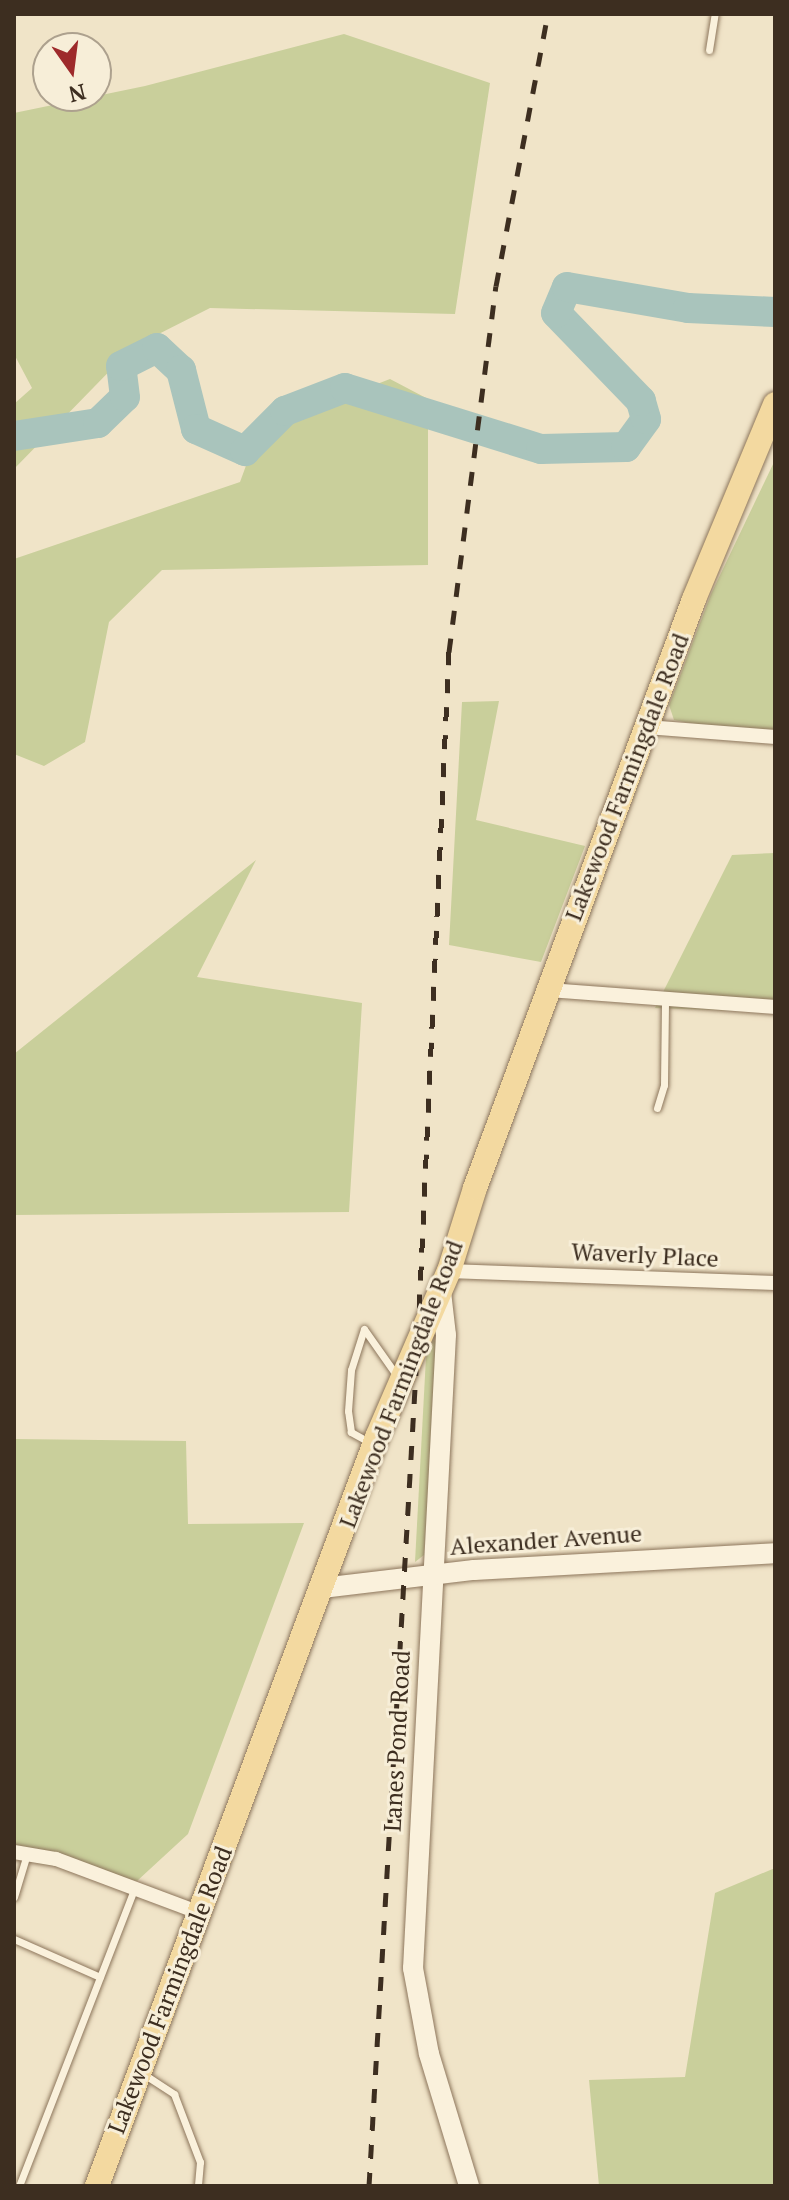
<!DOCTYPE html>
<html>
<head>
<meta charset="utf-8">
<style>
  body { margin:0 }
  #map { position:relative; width:789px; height:2200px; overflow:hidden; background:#f0e4c8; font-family:"PT Serif",serif }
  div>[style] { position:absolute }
  .green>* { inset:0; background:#c9cf9b }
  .river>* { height:30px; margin:-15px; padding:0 15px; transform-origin:15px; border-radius:15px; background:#a9c4bc }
  .roads { filter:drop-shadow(0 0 2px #8d765c) drop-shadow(0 0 2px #8d765c) }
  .lane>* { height:7px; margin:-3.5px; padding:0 3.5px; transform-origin:3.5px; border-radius:3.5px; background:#faf1dc }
  .street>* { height:14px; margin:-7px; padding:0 7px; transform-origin:7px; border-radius:7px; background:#faf1dc }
  .secondary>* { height:20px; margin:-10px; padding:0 10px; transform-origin:10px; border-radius:10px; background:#faf1dc }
  .primary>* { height:24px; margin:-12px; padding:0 12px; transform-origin:12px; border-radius:12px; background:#f3d9a0 }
  .rail>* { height:5px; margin-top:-2.5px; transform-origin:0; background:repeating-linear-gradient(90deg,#3d2e20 0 14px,transparent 0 28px) }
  span { translate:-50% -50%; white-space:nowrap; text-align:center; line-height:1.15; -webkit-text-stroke:6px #f7eed8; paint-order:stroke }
  .street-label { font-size:24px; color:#3d2e20 }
  .frame { position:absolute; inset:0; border:16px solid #3d2e20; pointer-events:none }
  .north { position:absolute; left:32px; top:32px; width:80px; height:80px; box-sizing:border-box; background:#f7eed8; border:2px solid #ada18e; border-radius:50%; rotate:166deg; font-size:22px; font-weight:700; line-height:32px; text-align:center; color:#3d2e20 }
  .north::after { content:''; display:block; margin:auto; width:28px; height:36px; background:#9e2a2b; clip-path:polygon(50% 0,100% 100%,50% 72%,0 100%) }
</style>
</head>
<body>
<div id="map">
  <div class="green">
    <i style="clip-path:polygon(344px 34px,490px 83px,455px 314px,210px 308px,133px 347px,14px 469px,14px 404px,32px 388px,14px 354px,14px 113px,145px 86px)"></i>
    <i style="clip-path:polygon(390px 379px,428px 399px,428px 565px,162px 570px,109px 622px,85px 742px,44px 766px,14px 754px,14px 559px,240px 482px,259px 430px)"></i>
    <i style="clip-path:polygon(775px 460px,775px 730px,721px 729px,674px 720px,669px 705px,711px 594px)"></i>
    <i style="clip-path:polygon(499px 701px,476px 820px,585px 846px,541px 962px,449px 945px,462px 702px)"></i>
    <i style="clip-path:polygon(775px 853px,775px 1012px,655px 1008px,732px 855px)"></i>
    <i style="clip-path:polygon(256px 860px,197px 977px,362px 1003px,349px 1212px,14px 1215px,14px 1054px)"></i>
    <i style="clip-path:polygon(433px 1340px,438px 1342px,424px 1555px,415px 1562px,426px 1357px)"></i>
    <i style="clip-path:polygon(14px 1439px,186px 1441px,188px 1524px,304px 1523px,188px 1834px,137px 1881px,14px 1859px)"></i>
    <i style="clip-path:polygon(775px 1868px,775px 2186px,599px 2186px,589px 2080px,685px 2077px,715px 1893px)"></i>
  </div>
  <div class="river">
    <i style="left:14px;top:436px;width:85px;rotate:-8.8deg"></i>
    <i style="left:98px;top:423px;width:37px;rotate:-44deg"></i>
    <i style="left:125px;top:397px;width:31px;rotate:-97deg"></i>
    <i style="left:121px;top:366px;width:40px;rotate:-26.6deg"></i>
    <i style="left:157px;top:348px;width:33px;rotate:43deg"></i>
    <i style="left:181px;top:370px;width:61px;rotate:75.7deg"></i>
    <i style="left:196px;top:429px;width:54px;rotate:24.2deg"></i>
    <i style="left:245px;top:451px;width:57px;rotate:-45deg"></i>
    <i style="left:285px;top:411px;width:64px;rotate:-21deg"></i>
    <i style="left:345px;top:388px;width:205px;rotate:17.3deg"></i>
    <i style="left:541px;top:449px;width:85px;rotate:-1.3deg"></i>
    <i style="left:626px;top:447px;width:34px;rotate:-54deg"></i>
    <i style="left:646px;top:419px;width:19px;rotate:-106deg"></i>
    <i style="left:641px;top:401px;width:122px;rotate:-134deg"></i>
    <i style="left:556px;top:313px;width:28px;rotate:-67deg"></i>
    <i style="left:567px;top:287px;width:123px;rotate:9.8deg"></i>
    <i style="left:688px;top:308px;width:87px;rotate:2.6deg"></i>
  </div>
  <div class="roads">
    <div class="lane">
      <i style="left:709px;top:50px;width:36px;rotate:-81deg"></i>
      <i style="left:657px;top:1108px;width:24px;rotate:-73deg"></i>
      <i style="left:664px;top:1085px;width:84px;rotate:-89.3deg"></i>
      <i style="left:369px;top:1442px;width:21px;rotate:-151deg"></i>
      <i style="left:351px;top:1432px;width:21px;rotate:-98deg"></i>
      <i style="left:348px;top:1411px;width:41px;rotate:-85.8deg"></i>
      <i style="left:351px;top:1370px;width:43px;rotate:-72.4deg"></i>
      <i style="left:364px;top:1329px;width:57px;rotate:54.9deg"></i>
      <i style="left:14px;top:1897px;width:45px;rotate:-73.2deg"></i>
      <i style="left:14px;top:1939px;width:94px;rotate:23.8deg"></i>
      <i style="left:145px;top:2075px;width:35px;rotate:33deg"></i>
      <i style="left:174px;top:2094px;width:73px;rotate:69.1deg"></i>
      <i style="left:200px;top:2162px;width:24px;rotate:95deg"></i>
      <i style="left:19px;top:2186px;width:318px;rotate:-68.8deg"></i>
    </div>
    <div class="street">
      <i style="left:647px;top:727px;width:128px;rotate:4.5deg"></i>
      <i style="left:549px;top:990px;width:227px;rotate:4.3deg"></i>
      <i style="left:449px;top:1271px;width:326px;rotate:2.1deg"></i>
      <i style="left:14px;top:1852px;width:43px;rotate:9.5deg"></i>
      <i style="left:56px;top:1859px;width:152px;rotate:20.5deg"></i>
    </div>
    <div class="secondary">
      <i style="left:441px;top:1292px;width:43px;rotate:83.4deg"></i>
      <i style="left:446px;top:1335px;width:634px;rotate:92.98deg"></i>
      <i style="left:413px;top:1968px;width:87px;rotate:79.5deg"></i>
      <i style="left:429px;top:2054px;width:138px;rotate:73.1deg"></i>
      <i style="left:322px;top:1588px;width:153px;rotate:-6.8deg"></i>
      <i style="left:474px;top:1570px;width:301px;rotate:-3.2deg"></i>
    </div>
    <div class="primary">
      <i style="left:97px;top:2186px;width:800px;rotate:-69.5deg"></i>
      <i style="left:377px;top:1437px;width:181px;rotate:-66.6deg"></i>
      <i style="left:449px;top:1271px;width:87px;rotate:-72.6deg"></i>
      <i style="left:475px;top:1188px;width:628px;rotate:-69.6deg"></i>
      <i style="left:694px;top:599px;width:211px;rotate:-67.4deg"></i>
    </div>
  </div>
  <div class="rail">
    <i style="left:369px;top:2186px;width:851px;rotate:-86.7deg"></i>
    <i style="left:418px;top:1336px;width:685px;rotate:-87.41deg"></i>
    <i style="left:449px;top:652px;width:369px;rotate:-82.7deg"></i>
    <i style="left:496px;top:286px;width:277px;rotate:-79.2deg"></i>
  </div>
  <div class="street-label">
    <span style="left:627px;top:777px;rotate:-69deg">Lakewood Farmingdale Road</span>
    <span style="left:645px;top:1255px;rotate:3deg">Waverly Place</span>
    <span style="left:401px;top:1384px;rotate:-69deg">Lakewood Farmingdale Road</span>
    <span style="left:546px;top:1540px;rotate:-4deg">Alexander Avenue</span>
    <span style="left:397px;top:1741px;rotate:-87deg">Lanes Pond Road</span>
    <span style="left:170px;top:1990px;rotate:-69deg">Lakewood Farmingdale Road</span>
  </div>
  <div class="frame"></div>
  <div class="north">N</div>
</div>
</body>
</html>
